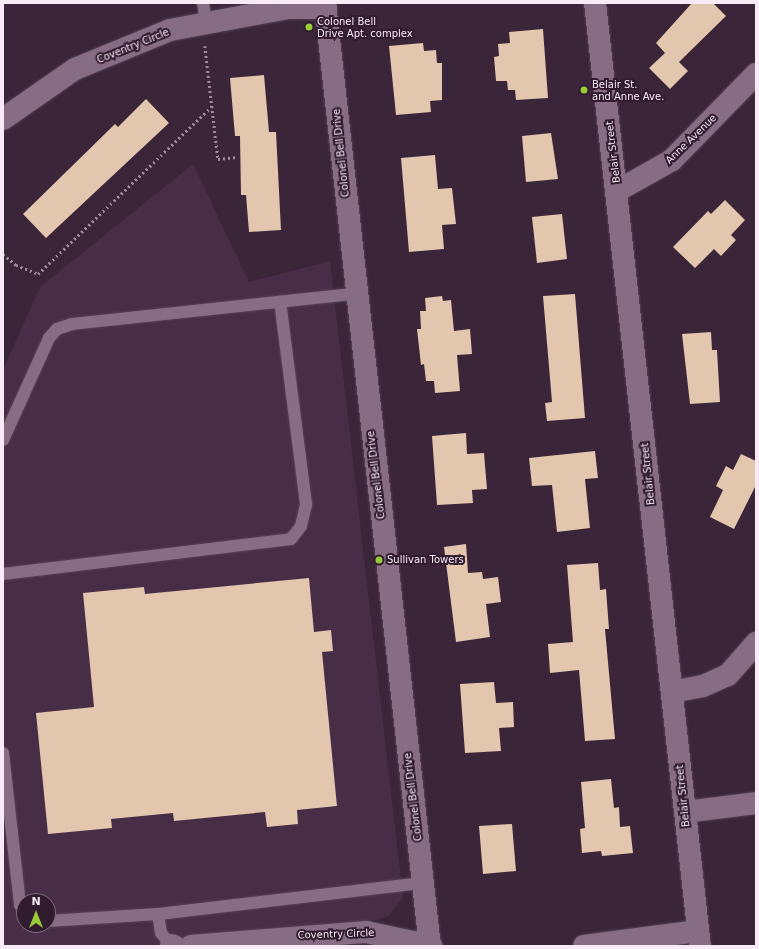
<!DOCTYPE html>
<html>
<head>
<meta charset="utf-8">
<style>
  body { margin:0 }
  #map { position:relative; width:759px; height:949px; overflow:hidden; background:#3b2539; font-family:"DejaVu Sans",sans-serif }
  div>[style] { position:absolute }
  .built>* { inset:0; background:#482d46 }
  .building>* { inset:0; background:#e2c6ad }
  .path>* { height:2.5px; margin-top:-1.25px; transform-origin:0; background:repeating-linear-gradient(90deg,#9e8c9c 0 2px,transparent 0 5px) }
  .roads { filter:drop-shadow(0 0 1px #564354) drop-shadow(0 0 1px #564354) }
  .lane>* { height:12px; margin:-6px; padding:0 6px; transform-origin:6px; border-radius:6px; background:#866d84 }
  .street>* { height:22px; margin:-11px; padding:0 11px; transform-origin:11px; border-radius:11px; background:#866d84 }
  .secondary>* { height:22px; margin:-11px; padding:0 11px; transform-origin:11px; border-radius:11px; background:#866d84 }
  .dots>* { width:11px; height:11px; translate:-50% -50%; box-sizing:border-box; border:2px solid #311c2f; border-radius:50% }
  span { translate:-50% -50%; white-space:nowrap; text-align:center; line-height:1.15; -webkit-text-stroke:4px #311c2f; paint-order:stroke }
  .poi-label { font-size:10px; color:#f9eaf7 }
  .left { translate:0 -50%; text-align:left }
  .street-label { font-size:10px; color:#f9eaf7 }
  .frame { position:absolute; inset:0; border:4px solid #f9eaf7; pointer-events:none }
  .north { position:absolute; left:16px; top:893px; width:40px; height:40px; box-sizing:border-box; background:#311c2f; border:1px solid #816e7f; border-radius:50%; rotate:0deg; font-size:11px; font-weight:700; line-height:16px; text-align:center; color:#f9eaf7 }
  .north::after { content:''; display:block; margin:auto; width:14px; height:18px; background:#98cb37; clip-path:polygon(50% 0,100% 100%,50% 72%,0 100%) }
</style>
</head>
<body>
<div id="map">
  <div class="built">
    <i style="clip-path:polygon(evenodd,193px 164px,249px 282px,330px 261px,403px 897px,389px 916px,376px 920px,179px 943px,179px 946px,3px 946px,3px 370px,40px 287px,193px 164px,24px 901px,48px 901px,48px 925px,24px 925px,24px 901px)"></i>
  </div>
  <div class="building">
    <i style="clip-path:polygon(692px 3px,713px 3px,726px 16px,679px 62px,688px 71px,670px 89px,649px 68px,665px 53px,656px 43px)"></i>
    <i style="clip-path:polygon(543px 29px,548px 98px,516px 100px,515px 90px,508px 90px,507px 81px,496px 81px,494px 57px,499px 56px,498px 44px,510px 43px,509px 32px)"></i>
    <i style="clip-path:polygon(423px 43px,424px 51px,436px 50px,437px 63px,442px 63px,442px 100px,430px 101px,431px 112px,396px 115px,389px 46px)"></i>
    <i style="clip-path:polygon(264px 75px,269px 132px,276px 132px,281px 230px,249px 232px,246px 195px,241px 195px,240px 136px,235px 136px,230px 78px)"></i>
    <i style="clip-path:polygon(146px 99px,169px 123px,46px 238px,23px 214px,115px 124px,118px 127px)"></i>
    <i style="clip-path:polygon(551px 133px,558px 179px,526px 182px,522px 136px)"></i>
    <i style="clip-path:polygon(435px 155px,438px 189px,452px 188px,456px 224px,442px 225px,444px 249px,409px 252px,401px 158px)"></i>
    <i style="clip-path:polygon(725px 200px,745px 220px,731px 235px,736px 240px,721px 256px,714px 249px,695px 268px,673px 247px,708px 211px,711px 214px)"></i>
    <i style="clip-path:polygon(562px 214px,567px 259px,537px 263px,532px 217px)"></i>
    <i style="clip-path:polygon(575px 294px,585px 418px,547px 421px,545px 403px,552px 402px,543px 296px)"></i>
    <i style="clip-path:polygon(442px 296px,443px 301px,451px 300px,454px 331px,470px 329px,472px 354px,457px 355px,460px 391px,435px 393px,434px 381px,426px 381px,424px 364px,421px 365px,417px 329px,421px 329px,420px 311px,426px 311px,425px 298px)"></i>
    <i style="clip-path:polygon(711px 332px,712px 350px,717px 350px,720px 402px,690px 404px,682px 334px)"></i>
    <i style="clip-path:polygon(466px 433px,467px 454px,484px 453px,487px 489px,472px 490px,473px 503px,437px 505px,432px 436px)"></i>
    <i style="clip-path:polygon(595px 451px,598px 478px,585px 479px,590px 528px,557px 532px,552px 485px,532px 486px,529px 458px)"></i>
    <i style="clip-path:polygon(741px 454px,756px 461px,756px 485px,734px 529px,710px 517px,723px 490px,716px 486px,726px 466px,733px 470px)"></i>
    <i style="clip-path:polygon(466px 544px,468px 573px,482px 572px,483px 579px,498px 577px,501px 602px,486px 604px,490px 637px,456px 642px,444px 547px)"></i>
    <i style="clip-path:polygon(598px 563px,600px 590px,606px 589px,609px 629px,605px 629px,615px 739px,585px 741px,579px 670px,550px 673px,548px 644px,573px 642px,567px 565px)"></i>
    <i style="clip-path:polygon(309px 578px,314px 632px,331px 630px,333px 651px,322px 652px,337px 806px,297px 810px,298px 824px,267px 827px,265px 812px,174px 821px,173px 813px,111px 819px,112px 828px,48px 834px,36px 713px,94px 707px,83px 593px,144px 587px,145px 594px)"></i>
    <i style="clip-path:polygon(494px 682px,496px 703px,513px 702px,514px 727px,499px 728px,501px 751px,465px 753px,460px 684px)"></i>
    <i style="clip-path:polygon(611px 779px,614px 808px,619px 807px,620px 827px,630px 826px,633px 853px,602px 856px,601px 851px,582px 853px,580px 829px,585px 828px,581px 782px)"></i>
    <i style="clip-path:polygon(512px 824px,516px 871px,483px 874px,479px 826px)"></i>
  </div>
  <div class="path">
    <i style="left:205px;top:46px;width:114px;rotate:83.4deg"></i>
    <i style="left:218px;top:159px;width:19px;rotate:-6deg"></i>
    <i style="left:3px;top:254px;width:17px;rotate:40deg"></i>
    <i style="left:16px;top:265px;width:24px;rotate:22deg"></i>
    <i style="left:38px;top:274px;width:242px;rotate:-44deg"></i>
  </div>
  <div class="roads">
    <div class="lane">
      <i style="left:203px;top:3px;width:20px;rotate:81deg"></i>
      <i style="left:3px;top:440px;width:112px;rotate:-65.7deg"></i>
      <i style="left:49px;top:338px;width:12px;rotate:-48deg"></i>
      <i style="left:57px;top:329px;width:16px;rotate:-18deg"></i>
      <i style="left:72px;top:324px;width:285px;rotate:-6.1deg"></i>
      <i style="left:3px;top:574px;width:290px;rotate:-6.9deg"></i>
      <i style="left:291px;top:539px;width:16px;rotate:-52deg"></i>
      <i style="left:301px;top:526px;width:23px;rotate:-77deg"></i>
      <i style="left:306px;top:504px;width:204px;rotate:-97.3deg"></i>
      <i style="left:3px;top:753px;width:153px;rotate:83.6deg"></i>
      <i style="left:20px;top:905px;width:6px;rotate:51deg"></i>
      <i style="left:158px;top:914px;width:19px;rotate:81deg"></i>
      <i style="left:161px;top:933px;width:16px;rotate:50deg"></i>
      <i style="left:48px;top:921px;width:110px;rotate:-3.6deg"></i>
      <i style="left:158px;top:914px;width:267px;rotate:-6.7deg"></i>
    </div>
    <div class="street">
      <i style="left:325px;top:3px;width:949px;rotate:83.65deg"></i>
      <i style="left:3px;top:119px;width:88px;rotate:-34.8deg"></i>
      <i style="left:75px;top:69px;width:103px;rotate:-22.3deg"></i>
      <i style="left:170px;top:30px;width:119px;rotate:-10.6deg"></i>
      <i style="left:287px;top:8px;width:39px"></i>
      <i style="left:617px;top:191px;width:63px;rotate:-29.4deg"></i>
      <i style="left:672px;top:160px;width:120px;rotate:-45.7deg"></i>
      <i style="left:672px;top:692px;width:32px;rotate:-11deg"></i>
      <i style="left:703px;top:686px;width:27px;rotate:-24deg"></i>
      <i style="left:728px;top:675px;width:43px;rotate:-48.8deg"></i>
      <i style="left:685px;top:812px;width:72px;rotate:-7.2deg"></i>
      <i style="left:171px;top:945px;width:3px;rotate:18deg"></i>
      <i style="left:191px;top:946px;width:176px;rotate:-4.6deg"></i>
      <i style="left:366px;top:932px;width:67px;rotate:12deg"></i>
      <i style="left:584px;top:946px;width:115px;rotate:-7.5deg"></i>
    </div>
    <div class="secondary">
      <i style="left:595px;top:3px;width:949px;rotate:83.65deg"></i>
    </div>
  </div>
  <div class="dots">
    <i style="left:309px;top:27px;background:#98cb37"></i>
    <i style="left:584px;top:90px;background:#98cb37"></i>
    <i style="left:379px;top:560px;background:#98cb37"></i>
  </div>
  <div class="poi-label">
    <span class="left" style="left:317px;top:27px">Colonel Bell<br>Drive Apt. complex</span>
    <span class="left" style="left:592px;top:90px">Belair St.<br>and Anne Ave.</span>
    <span class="left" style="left:387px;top:560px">Sullivan Towers</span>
  </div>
  <div class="street-label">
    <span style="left:133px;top:46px;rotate:-22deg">Coventry Circle</span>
    <span style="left:691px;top:139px;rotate:-44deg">Anne Avenue</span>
    <span style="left:613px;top:152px;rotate:-97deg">Belair Street</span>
    <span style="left:341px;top:153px;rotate:-96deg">Colonel Bell Drive</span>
    <span style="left:648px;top:474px;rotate:-96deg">Belair Street</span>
    <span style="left:376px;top:475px;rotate:-97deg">Colonel Bell Drive</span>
    <span style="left:683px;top:796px;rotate:-96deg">Belair Street</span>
    <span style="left:413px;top:797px;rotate:-97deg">Colonel Bell Drive</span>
    <span style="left:336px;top:934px;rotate:-2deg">Coventry Circle</span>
  </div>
  <div class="frame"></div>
  <div class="north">N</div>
</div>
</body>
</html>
